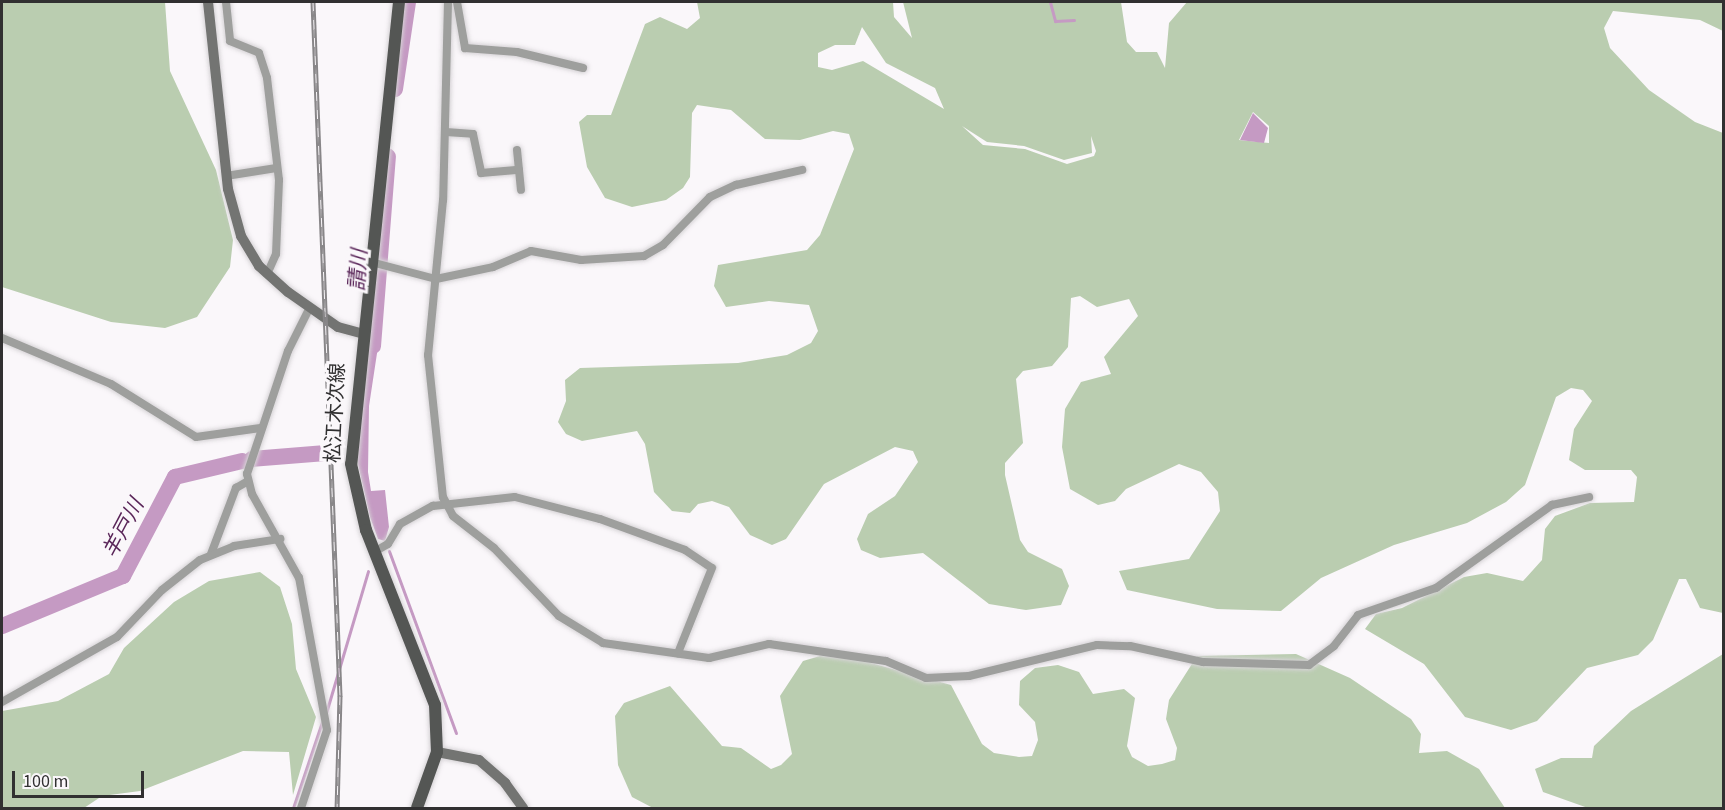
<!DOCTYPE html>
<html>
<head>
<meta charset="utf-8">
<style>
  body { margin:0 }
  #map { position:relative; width:1725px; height:810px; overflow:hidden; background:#faf7fa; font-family:"Source Sans 3","Noto Sans JP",sans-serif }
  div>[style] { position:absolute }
  .green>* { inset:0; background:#bacdb0 }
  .water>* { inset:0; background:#c59ac3 }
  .stream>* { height:3px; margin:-1.5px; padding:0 1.5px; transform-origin:1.5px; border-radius:1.5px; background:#c59ac3 }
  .river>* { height:16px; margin:-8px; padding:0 8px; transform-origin:8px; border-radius:8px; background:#c59ac3 }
  .roads { filter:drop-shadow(0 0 2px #d6d3d6) drop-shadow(0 0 2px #d6d3d6) }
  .street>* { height:8px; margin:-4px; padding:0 4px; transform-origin:4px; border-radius:4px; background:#9e9f9d }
  .secondary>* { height:10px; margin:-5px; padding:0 5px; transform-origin:5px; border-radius:5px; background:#737472 }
  .primary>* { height:12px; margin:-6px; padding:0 6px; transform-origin:6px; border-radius:6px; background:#545654 }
  .rail>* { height:5px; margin-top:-2.5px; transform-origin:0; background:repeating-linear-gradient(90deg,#faf7fa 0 9px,#888688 0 18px); box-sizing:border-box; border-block:2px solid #888688 }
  span { translate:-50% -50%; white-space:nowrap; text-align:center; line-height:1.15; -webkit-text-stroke:6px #faf7fa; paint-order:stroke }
  .street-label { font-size:20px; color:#313031 }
  .water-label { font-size:21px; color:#5a2659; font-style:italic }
  .frame { position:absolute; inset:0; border:3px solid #313031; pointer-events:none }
  .scale { position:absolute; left:12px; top:771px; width:132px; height:27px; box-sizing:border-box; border:3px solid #313031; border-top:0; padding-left:8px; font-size:18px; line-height:21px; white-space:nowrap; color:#313031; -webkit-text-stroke:4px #faf7fa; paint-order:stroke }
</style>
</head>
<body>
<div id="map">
  <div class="green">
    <i style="clip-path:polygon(2px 2px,165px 2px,170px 71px,216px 170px,233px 240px,230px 267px,197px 317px,165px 328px,111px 322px,2px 287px)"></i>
    <i style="clip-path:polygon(evenodd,697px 2px,893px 2px,894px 17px,912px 38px,903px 2px,1121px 2px,1127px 42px,1136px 52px,1157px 52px,1165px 68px,1169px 23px,1187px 2px,1723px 2px,1723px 31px,1700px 20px,1613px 11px,1604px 28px,1610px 48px,1649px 90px,1695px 122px,1723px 133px,1723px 613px,1700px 608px,1686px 579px,1679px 579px,1653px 640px,1638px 655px,1587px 668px,1537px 721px,1511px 730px,1465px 717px,1424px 664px,1365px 629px,1376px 614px,1402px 608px,1464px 577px,1487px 573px,1523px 581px,1542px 560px,1545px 529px,1555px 516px,1590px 503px,1634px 502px,1637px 477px,1631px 470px,1585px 470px,1569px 460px,1574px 429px,1592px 401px,1583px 390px,1571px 388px,1556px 397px,1525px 485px,1506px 502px,1467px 523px,1394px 545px,1321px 578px,1281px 611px,1217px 609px,1127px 590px,1119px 571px,1189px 559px,1220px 511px,1218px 492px,1201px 472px,1179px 464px,1126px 489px,1115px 501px,1098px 505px,1070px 489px,1062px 447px,1065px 409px,1081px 382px,1111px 374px,1104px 357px,1138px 316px,1129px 299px,1097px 307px,1080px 296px,1071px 298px,1068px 347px,1052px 366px,1023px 371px,1016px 379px,1023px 443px,1005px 463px,1005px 475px,1020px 540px,1028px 552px,1062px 569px,1069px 586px,1061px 605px,1026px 610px,989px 604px,923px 553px,880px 558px,861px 550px,857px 539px,868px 514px,895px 496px,918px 462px,913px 451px,895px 447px,824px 484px,786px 539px,772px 545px,750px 535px,729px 507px,712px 501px,698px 504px,690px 513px,672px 511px,654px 492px,645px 444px,637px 431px,582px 441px,566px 434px,558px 422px,566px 401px,565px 380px,580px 368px,738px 363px,787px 355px,811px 343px,818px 331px,809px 305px,769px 301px,726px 307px,714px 286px,718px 265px,807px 250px,820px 235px,854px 149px,849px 134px,833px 131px,800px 140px,765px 139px,731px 110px,697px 105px,692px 113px,690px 177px,683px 188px,666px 200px,632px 207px,605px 198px,587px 167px,579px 122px,587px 115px,611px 115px,645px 24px,660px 17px,687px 29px,700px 18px,697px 2px,862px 27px,886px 63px,935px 88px,944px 109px,863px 61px,832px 70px,818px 67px,818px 53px,835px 45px,855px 45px,862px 27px,697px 2px,1253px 112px,1269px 126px,1269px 143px,1239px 140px,1253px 112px,697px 2px,962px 126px,987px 142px,1024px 146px,1064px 160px,1092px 153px,1091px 136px,1096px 151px,1094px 156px,1067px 164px,1025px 149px,983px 145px,962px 126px)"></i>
    <i style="clip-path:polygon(260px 572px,280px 587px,292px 624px,296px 669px,316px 717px,293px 795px,289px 752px,243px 751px,140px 791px,102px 796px,84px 808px,2px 808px,2px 711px,58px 701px,109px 674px,124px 648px,174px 602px,209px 581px)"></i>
    <i style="clip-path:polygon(1296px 654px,1350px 678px,1411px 719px,1421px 734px,1419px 753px,1447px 751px,1479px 769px,1505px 808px,653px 808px,632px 797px,618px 765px,615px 716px,624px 703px,670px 686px,722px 746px,741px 748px,771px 769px,781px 765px,792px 754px,780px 696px,803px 661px,820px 656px,860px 660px,951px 685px,982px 744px,994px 753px,1019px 757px,1032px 756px,1038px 740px,1035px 722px,1019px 705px,1020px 681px,1035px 668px,1058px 665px,1079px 672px,1093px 694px,1124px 689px,1135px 698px,1127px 746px,1132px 757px,1148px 766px,1162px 764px,1175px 760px,1177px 748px,1166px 719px,1169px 700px,1197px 656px)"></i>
    <i style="clip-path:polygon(1723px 654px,1723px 808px,1588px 808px,1543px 792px,1535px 769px,1561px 758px,1592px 758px,1594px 746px,1631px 711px)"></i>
  </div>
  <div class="water">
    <i style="clip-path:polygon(1253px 113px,1268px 128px,1264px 143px,1240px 140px)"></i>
    <i style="clip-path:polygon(371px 325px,381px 327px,369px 406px,368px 472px,371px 491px,385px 490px,389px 527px,385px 541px,378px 539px,370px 517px,357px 460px)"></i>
  </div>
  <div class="stream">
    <i style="left:1050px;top:2px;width:20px;rotate:75deg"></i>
    <i style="left:1055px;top:21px;width:19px;rotate:-3deg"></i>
    <i style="left:389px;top:551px;width:194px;rotate:69.8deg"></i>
    <i style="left:326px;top:713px;width:148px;rotate:-73.5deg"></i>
    <i style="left:293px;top:808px;width:91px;rotate:-71.4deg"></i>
  </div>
  <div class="river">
    <i style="left:395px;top:89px;width:88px;rotate:-81.5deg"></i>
    <i style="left:373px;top:346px;width:190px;rotate:-85.5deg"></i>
    <i style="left:252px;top:459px;width:74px;rotate:-4.6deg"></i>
    <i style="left:2px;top:626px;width:131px;rotate:-22.5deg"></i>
    <i style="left:123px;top:576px;width:112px;rotate:-62.3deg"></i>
    <i style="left:175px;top:477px;width:69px;rotate:-13.4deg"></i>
  </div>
  <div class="roads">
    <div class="street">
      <i style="left:226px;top:2px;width:39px;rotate:84deg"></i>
      <i style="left:230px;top:41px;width:31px;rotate:22deg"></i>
      <i style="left:259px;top:53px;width:26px;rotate:72deg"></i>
      <i style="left:267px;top:78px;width:103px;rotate:83.3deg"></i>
      <i style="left:279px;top:180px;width:74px;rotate:92.3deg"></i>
      <i style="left:276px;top:254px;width:22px;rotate:114deg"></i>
      <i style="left:448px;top:2px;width:198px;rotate:91.4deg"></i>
      <i style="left:443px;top:200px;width:156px;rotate:95.5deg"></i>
      <i style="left:428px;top:355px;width:143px;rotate:84deg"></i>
      <i style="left:443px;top:497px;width:21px;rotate:62deg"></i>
      <i style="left:453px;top:516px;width:52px;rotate:38deg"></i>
      <i style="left:494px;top:548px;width:94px;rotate:46.3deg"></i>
      <i style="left:559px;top:616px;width:52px;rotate:31.5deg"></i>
      <i style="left:603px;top:643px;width:107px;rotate:8.1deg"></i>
      <i style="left:709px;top:658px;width:62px;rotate:-13.1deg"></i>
      <i style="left:769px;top:644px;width:118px;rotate:8.3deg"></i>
      <i style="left:886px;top:661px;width:43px;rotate:23deg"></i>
      <i style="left:926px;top:678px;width:43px;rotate:-2.7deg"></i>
      <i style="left:969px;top:676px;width:132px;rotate:-13.6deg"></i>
      <i style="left:1097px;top:645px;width:33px;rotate:2deg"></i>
      <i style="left:1130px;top:646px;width:75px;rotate:12.4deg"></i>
      <i style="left:1203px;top:662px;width:106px;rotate:1.6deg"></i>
      <i style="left:1309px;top:665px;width:31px;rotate:-37deg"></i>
      <i style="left:1334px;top:646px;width:39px;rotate:-52deg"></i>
      <i style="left:1358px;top:615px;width:83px;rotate:-19.1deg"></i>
      <i style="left:1436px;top:588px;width:143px;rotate:-35.6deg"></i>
      <i style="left:1552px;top:505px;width:38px;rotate:-12deg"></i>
      <i style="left:457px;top:2px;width:47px;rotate:80.1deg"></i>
      <i style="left:465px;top:48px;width:52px;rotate:4.4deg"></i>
      <i style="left:517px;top:52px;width:68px;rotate:13.6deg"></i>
      <i style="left:446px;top:132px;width:27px;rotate:4deg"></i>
      <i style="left:473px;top:134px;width:40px;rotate:78deg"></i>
      <i style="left:481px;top:173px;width:38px;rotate:-5deg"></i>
      <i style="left:517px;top:150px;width:40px;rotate:84.3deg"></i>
      <i style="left:226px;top:176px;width:51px;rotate:-9.1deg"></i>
      <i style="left:371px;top:262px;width:67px;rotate:14.7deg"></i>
      <i style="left:436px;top:279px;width:58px;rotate:-11.9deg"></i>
      <i style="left:493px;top:267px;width:41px;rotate:-22.8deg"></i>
      <i style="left:531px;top:251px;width:51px;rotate:10.2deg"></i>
      <i style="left:581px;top:260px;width:63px;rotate:-3.6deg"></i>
      <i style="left:644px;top:256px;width:22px;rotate:-30deg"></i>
      <i style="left:663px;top:245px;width:67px;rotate:-45.6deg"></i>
      <i style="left:710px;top:197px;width:29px;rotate:-25deg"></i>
      <i style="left:736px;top:185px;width:68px;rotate:-12.8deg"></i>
      <i style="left:2px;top:338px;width:118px;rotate:22.9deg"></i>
      <i style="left:111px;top:384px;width:100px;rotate:31.9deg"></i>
      <i style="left:196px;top:437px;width:65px;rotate:-8deg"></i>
      <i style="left:374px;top:552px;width:16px;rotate:-30deg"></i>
      <i style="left:388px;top:544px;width:23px;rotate:-59deg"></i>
      <i style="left:400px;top:524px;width:38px;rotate:-29deg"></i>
      <i style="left:433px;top:506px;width:82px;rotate:-6.3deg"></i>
      <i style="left:515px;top:497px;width:88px;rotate:14.5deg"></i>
      <i style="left:600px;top:519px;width:90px;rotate:20deg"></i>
      <i style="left:685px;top:550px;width:32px;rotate:34deg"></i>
      <i style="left:712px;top:568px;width:92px;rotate:111.8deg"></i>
      <i style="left:211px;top:554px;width:71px;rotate:-69.3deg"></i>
      <i style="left:236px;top:488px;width:14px;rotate:-30deg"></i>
      <i style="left:2px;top:702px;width:132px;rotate:-29.5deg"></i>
      <i style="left:117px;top:637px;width:65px;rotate:-46.2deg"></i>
      <i style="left:162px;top:590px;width:48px;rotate:-38.3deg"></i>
      <i style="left:200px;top:560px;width:37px;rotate:-22deg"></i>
      <i style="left:234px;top:546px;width:47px;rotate:-8.7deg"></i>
      <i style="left:301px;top:808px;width:82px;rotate:-71.6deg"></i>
      <i style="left:327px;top:730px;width:155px;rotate:-100.4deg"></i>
      <i style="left:299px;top:578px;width:96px;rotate:-119.2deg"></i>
      <i style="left:252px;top:494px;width:21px;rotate:-104deg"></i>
      <i style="left:247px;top:474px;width:130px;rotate:-71.6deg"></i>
      <i style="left:288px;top:351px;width:47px;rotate:-63.4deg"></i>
    </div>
    <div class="secondary">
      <i style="left:208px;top:2px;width:188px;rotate:83.9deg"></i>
      <i style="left:228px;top:189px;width:49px;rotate:74.5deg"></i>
      <i style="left:241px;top:236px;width:35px;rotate:59deg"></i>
      <i style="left:259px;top:266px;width:39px;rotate:42deg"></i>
      <i style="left:288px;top:292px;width:61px;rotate:35deg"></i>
      <i style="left:338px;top:327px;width:24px;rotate:15deg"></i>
      <i style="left:437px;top:752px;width:43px;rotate:10.8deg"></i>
      <i style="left:479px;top:760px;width:35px;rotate:41deg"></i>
      <i style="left:505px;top:783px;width:31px;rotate:54deg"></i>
    </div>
    <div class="primary">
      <i style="left:399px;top:2px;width:464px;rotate:95.9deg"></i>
      <i style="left:351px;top:464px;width:68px;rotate:77.2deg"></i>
      <i style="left:366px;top:530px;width:188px;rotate:68.5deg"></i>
      <i style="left:435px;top:705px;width:47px;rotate:87.6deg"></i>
      <i style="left:437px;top:752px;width:59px;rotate:109.7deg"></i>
    </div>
  </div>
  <div class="rail">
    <i style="left:313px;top:2px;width:695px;rotate:87.77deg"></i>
    <i style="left:340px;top:696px;width:112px;rotate:91.5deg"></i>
  </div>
  <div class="street-label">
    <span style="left:336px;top:413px;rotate:-87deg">松江木次線</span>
  </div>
  <div class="water-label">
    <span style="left:358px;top:270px;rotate:-86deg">請川</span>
    <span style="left:123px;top:528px;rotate:-62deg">羊戸川</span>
  </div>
  <div class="frame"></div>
  <div class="scale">100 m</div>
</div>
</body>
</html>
